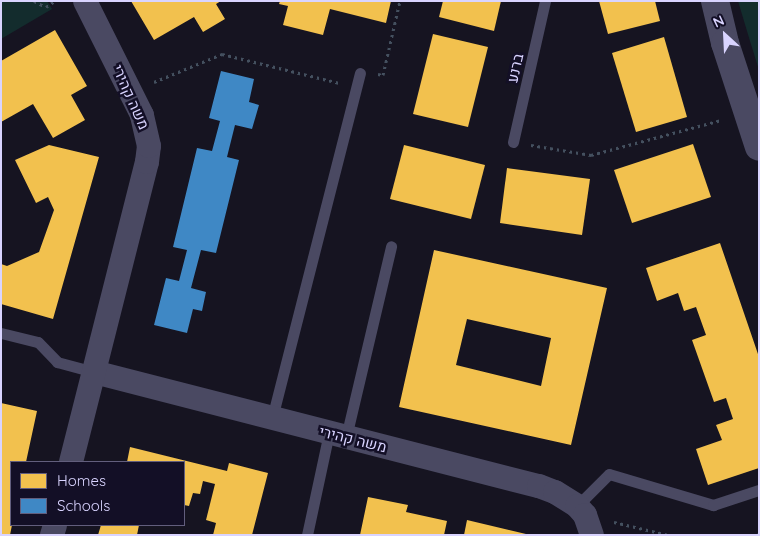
<!DOCTYPE html>
<html>
<head>
<meta charset="utf-8">
<style>
  body { margin:0 }
  #map { position:relative; width:760px; height:536px; overflow:hidden; background:#161421; font-family:Quicksand,Heebo,sans-serif }
  div>[style] { position:absolute }
  .green>* { inset:0; background:#132c2d }
  .homes>* { inset:0; background:#f2c14e }
  .schools>* { inset:0; background:#3f88c5 }
  .path>* { height:3px; margin-top:-1.5px; transform-origin:0; background:repeating-linear-gradient(90deg,#44505f 0 2.5px,transparent 0 6.5px) }
  .service>* { height:11px; margin:-5.5px; padding:0 5.5px; transform-origin:5.5px; border-radius:5.5px; background:#4a4962 }
  .minor>* { height:24px; margin:-12px; padding:0 12px; transform-origin:12px; border-radius:12px; background:#4a4962 }
  .tertiary>* { height:28px; margin:-14px; padding:0 14px; transform-origin:14px; border-radius:14px; background:#4a4962 }
  span { translate:-50% -50%; white-space:nowrap; text-align:center; line-height:1.15; -webkit-text-stroke:5px #130f26; paint-order:stroke }
  .street-label { font-size:15px; color:#d9d4ff }
  .frame { position:absolute; inset:0; border:2px solid #d9d4ff; pointer-events:none }
  .legend { position:absolute; left:10px; top:461px; width:175px; height:65px; box-sizing:border-box; background:#130f26; border:1px solid #625e7d; margin:0; padding:6px 9px; list-style:none; font-size:15px; color:#d9d4ff }
  .legend li { display:flex; align-items:center; gap:10px; height:25px }
  .legend b { width:25px; border:1px solid #625e7d }
  .north { position:absolute; left:700px; top:10px; width:50px; height:50px; -webkit-text-stroke:4px #130f26; paint-order:stroke; rotate:335deg; font-size:14px; font-weight:700; line-height:20px; text-align:center; color:#d9d4ff }
  .north::after { content:''; display:block; margin:auto; width:18px; height:22px; background:#d9d4ff; clip-path:polygon(50% 0,100% 100%,50% 72%,0 100%) }
</style>
</head>
<body>
<div id="map">
  <div class="green">
    <i style="clip-path:polygon(1px 1px,47px 1px,52px 9px,1px 39px)"></i>
    <i style="clip-path:polygon(738px 1px,759px 1px,759px 70px,750px 41px)"></i>
  </div>
  <div class="homes">
    <i style="clip-path:polygon(131px 1px,221px 1px,216px 4px,225px 19px,203px 32px,194px 17px,154px 40px)"></i>
    <i style="clip-path:polygon(280px 1px,391px 1px,386px 23px,330px 9px,323px 35px,283px 25px,288px 6px,279px 4px)"></i>
    <i style="clip-path:polygon(443px 1px,501px 1px,494px 31px,439px 17px)"></i>
    <i style="clip-path:polygon(599px 1px,655px 1px,660px 21px,608px 34px)"></i>
    <i style="clip-path:polygon(55px 30px,87px 86px,71px 95px,85px 120px,53px 138px,33px 104px,1px 122px,1px 61px)"></i>
    <i style="clip-path:polygon(433px 34px,488px 47px,468px 127px,413px 114px)"></i>
    <i style="clip-path:polygon(664px 37px,687px 117px,636px 132px,612px 53px)"></i>
    <i style="clip-path:polygon(693px 144px,711px 197px,632px 223px,614px 170px)"></i>
    <i style="clip-path:polygon(49px 145px,99px 157px,53px 319px,1px 304px,1px 264px,7px 266px,39px 252px,54px 210px,48px 197px,36px 203px,15px 160px)"></i>
    <i style="clip-path:polygon(404px 145px,485px 165px,471px 219px,390px 199px)"></i>
    <i style="clip-path:polygon(507px 168px,590px 179px,582px 235px,500px 223px)"></i>
    <i style="clip-path:polygon(720px 243px,759px 357px,759px 468px,708px 485px,696px 449px,722px 440px,716px 425px,733px 419px,726px 398px,714px 402px,692px 340px,706px 335px,696px 307px,684px 311px,678px 293px,657px 301px,646px 268px)"></i>
    <i style="clip-path:polygon(evenodd,434px 250px,607px 288px,571px 445px,399px 407px,434px 250px,467px 319px,551px 338px,541px 386px,456px 365px,467px 319px)"></i>
    <i style="clip-path:polygon(1px 403px,37px 411px,26px 462px,11px 462px,12px 525px,10px 535px,1px 535px)"></i>
    <i style="clip-path:polygon(130px 447px,227px 471px,229px 463px,268px 473px,252px 535px,213px 535px,216px 523px,206px 520px,215px 484px,203px 481px,200px 494px,193px 493px,189px 506px,184px 505px,184px 462px,127px 462px)"></i>
    <i style="clip-path:polygon(368px 497px,408px 505px,406px 512px,447px 521px,444px 535px,360px 535px)"></i>
    <i style="clip-path:polygon(467px 520px,526px 534px,526px 535px,464px 535px)"></i>
    <i style="clip-path:polygon(101px 525px,139px 525px,137px 535px,98px 535px)"></i>
  </div>
  <div class="schools">
    <i style="clip-path:polygon(221px 71px,254px 79px,249px 102px,259px 105px,252px 129px,235px 125px,227px 157px,239px 160px,216px 253px,201px 250px,191px 288px,206px 292px,202px 311px,193px 309px,187px 333px,154px 325px,166px 278px,179px 281px,187px 250px,173px 247px,197px 148px,212px 151px,220px 121px,209px 118px)"></i>
  </div>
  <div class="path">
    <i style="left:34px;top:1px;width:13px;rotate:27deg"></i>
    <i style="left:46px;top:7px;width:11px;rotate:-34deg"></i>
    <i style="left:378px;top:74px;width:5px;rotate:11deg"></i>
    <i style="left:383px;top:75px;width:76px;rotate:-77.1deg"></i>
    <i style="left:154px;top:82px;width:74px;rotate:-22.4deg"></i>
    <i style="left:222px;top:54px;width:121px;rotate:13.9deg"></i>
    <i style="left:531px;top:145px;width:61px;rotate:9.5deg"></i>
    <i style="left:591px;top:155px;width:136px;rotate:-15deg"></i>
    <i style="left:614px;top:522px;width:56px;rotate:13.5deg"></i>
    <i style="left:757px;top:535px;width:2px;rotate:-27deg"></i>
  </div>
  <div class="service">
    <i style="left:513px;top:142px;width:145px;rotate:-77.2deg"></i>
    <i style="left:1px;top:333px;width:38px;rotate:14deg"></i>
    <i style="left:38px;top:342px;width:28px;rotate:46deg"></i>
    <i style="left:57px;top:362px;width:38px;rotate:15deg"></i>
    <i style="left:272px;top:418px;width:356px;rotate:-75.7deg"></i>
    <i style="left:346px;top:437px;width:196px;rotate:-76.7deg"></i>
    <i style="left:577px;top:506px;width:45px;rotate:-45deg"></i>
    <i style="left:609px;top:474px;width:109px;rotate:16.6deg"></i>
    <i style="left:713px;top:505px;width:48px;rotate:-18.1deg"></i>
    <i style="left:307px;top:535px;width:105px;rotate:-77.9deg"></i>
  </div>
  <div class="minor">
    <i style="left:94px;top:372px;width:459px;rotate:14.4deg"></i>
    <i style="left:539px;top:486px;width:17px;rotate:21deg"></i>
    <i style="left:555px;top:492px;width:26px;rotate:32deg"></i>
    <i style="left:577px;top:506px;width:12px;rotate:48deg"></i>
    <i style="left:585px;top:515px;width:21px;rotate:71deg"></i>
    <i style="left:71px;top:462px;width:309px;rotate:-75.8deg"></i>
    <i style="left:147px;top:162px;width:16px;rotate:-83deg"></i>
    <i style="left:149px;top:146px;width:32px;rotate:-103deg"></i>
    <i style="left:142px;top:115px;width:127px;rotate:-116.6deg"></i>
    <i style="left:52px;top:535px;width:10px;rotate:-73deg"></i>
  </div>
  <div class="tertiary">
    <i style="left:715px;top:1px;width:43px;rotate:76.6deg"></i>
    <i style="left:725px;top:43px;width:109px;rotate:71.9deg"></i>
  </div>
  <div class="street-label">
    <span style="left:515px;top:68px;rotate:-77deg">ברנע</span>
    <span style="left:131px;top:97px;rotate:66deg">משה קהירי</span>
    <span style="left:353px;top:439px;rotate:14deg">משה קהירי</span>
  </div>
  <div class="frame"></div>
  <ul class="legend">
  <li><b style="height:14px;background:#f2c14e"></b>Homes</li>
  <li><b style="height:14px;background:#3f88c5"></b>Schools</li>
  </ul>
  <div class="north">N</div>
</div>
</body>
</html>
